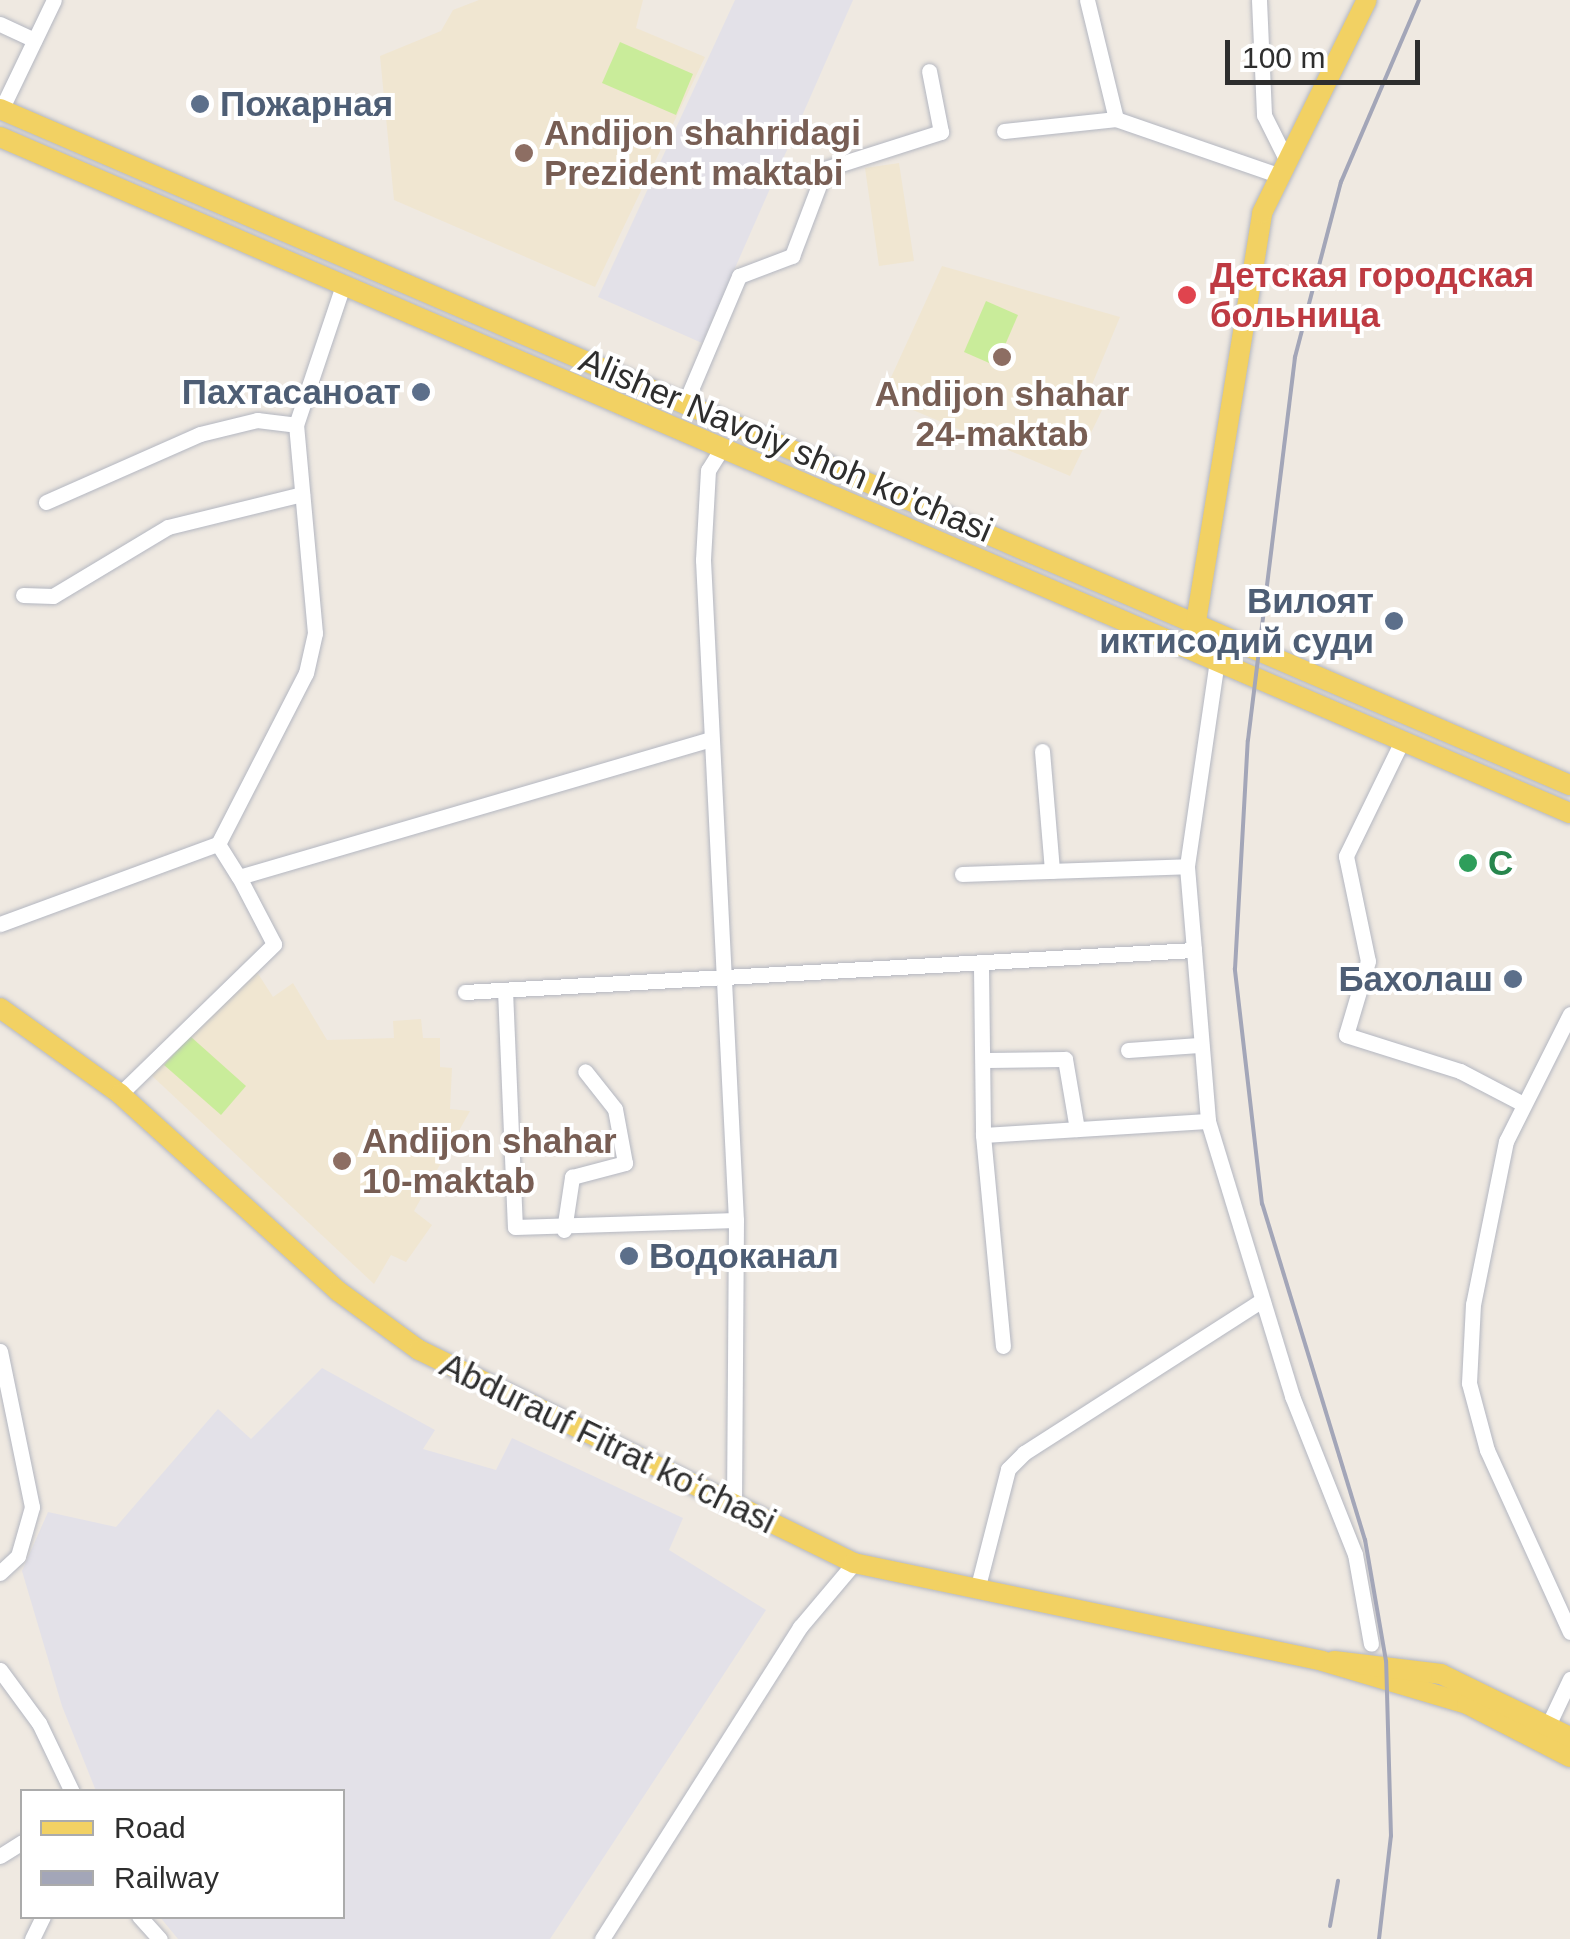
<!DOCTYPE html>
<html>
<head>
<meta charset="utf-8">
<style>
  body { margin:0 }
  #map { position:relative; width:1570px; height:1939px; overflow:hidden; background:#efe9e1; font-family:Helvetica,sans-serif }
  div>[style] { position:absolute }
  .industrial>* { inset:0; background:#e3e1e8 }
  .education>* { inset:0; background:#f0e6d1 }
  .pitch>* { inset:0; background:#c9ec9a }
  .roads { filter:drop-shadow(0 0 2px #b4b7c1) drop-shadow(0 0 2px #b4b7c1) }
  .minor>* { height:15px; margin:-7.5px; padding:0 7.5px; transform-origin:7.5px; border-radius:7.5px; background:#fff }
  .major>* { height:20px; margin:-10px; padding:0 10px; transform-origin:10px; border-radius:10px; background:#f2d163 }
  .rail>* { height:4px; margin:-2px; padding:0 2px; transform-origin:2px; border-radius:2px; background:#a3a6b8 }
  .dots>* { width:28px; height:28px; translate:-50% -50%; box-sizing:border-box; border:5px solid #fff; border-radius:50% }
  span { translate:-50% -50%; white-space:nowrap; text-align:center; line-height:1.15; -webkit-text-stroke:8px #fff; paint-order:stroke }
  .service-label { font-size:35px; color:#4e5e75; font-weight:700 }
  .left { translate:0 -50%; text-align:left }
  .right { translate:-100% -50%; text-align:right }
  .education-label { font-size:35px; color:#785e54; font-weight:700 }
  .health-label { font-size:35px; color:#be3a42; font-weight:700 }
  .street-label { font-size:35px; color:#2e2e2e }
  .leisure-label { font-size:35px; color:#27864d; font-weight:700 }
  .legend { position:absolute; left:20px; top:1789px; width:325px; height:130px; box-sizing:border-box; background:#fff; border:2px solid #ababab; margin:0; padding:12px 18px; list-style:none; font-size:30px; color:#2e2e2e }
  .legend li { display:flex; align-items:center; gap:20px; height:50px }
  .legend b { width:50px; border:2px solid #ababab }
  .scale { position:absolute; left:1225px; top:40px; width:195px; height:45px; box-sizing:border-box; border:5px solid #2e2e2e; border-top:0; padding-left:12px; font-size:30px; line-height:35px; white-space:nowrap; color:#2e2e2e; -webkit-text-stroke:8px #fff; paint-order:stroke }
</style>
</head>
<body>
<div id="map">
  <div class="industrial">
    <i style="clip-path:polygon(735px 0,853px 0,702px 343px,598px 297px)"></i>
    <i style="clip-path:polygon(322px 1368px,435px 1430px,423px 1449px,496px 1470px,512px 1438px,683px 1518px,669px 1550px,766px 1610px,550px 1939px,178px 1939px,160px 1917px,342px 1916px,342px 1792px,96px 1791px,62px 1706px,22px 1571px,48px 1512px,116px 1527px,218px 1409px,251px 1439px)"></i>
  </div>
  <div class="education">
    <i style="clip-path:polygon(479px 0,643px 0,636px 28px,705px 57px,595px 287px,394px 200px,380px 56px,441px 31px,453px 10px)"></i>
    <i style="clip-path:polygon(899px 163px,914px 261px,879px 266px,865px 168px)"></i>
    <i style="clip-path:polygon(942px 266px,1120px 317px,1086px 399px,1104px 406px,1070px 476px,882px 397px)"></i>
    <i style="clip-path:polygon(255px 969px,273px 997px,293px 983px,327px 1040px,394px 1038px,393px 1021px,421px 1019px,423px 1038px,440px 1038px,440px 1067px,452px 1068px,450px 1109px,470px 1111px,414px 1211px,432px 1225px,406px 1262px,391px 1255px,374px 1284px,149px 1073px)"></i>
  </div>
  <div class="pitch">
    <i style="clip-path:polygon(620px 42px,693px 74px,676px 115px,602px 83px)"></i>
    <i style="clip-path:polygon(986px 301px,1018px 315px,996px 366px,964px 352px)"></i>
    <i style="clip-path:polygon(190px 1036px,246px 1086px,221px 1115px,164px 1065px)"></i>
  </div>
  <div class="roads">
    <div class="minor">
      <i style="left:1087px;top:0;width:122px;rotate:76.3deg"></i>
      <i style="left:1259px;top:0;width:115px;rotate:87.5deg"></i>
      <i style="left:1264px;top:115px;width:49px;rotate:63.4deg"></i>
      <i style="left:0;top:24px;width:38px;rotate:25deg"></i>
      <i style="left:0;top:112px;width:124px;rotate:-64.3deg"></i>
      <i style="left:1004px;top:131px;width:113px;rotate:-6.1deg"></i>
      <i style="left:1116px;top:119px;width:171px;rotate:19.1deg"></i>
      <i style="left:686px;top:401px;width:136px;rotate:-67deg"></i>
      <i style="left:739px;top:276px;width:57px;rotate:-20.7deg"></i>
      <i style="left:792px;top:256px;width:93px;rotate:-69.2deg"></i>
      <i style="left:825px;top:169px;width:122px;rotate:-17.7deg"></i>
      <i style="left:941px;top:132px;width:62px;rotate:-101.1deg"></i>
      <i style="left:722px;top:448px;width:26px;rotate:122deg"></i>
      <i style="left:708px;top:470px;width:90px;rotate:93.2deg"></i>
      <i style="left:703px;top:560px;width:661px;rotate:87.14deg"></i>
      <i style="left:736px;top:1220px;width:283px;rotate:90.4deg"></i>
      <i style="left:46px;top:502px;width:168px;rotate:-23.8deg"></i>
      <i style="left:200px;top:434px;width:59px;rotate:-13.8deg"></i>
      <i style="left:257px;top:420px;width:39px;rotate:7deg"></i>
      <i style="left:23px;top:595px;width:30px;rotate:2deg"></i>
      <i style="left:53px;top:596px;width:134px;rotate:-31deg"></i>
      <i style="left:168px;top:527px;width:138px;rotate:-13.8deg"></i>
      <i style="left:1402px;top:741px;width:128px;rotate:116deg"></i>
      <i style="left:1346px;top:856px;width:107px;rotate:78.2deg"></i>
      <i style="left:1368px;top:961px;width:77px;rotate:106.6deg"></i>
      <i style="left:1346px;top:1035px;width:120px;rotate:17.5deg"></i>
      <i style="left:1460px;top:1071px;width:71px;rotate:27.6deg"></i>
      <i style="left:1042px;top:751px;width:120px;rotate:85.2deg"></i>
      <i style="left:218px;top:844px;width:39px;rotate:58deg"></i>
      <i style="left:239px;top:877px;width:490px;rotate:-16.3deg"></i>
      <i style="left:962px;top:874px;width:225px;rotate:-2deg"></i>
      <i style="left:0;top:924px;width:232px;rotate:-20.2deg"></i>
      <i style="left:218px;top:844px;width:192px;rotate:-62.8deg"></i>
      <i style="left:306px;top:673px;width:41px;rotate:-77.3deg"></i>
      <i style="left:315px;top:633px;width:209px;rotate:-95.2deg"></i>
      <i style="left:296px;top:425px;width:148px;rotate:-71.4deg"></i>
      <i style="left:1194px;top:950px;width:84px;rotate:-94.8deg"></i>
      <i style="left:1187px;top:866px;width:207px;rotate:-81.7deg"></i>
      <i style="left:981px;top:967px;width:168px;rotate:89.3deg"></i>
      <i style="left:983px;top:1135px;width:212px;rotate:84.6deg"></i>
      <i style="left:505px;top:990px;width:237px;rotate:87.6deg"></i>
      <i style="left:515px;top:1227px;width:221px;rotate:-1.8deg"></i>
      <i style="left:465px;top:992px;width:730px;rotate:-3.3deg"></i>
      <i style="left:1194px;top:950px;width:172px;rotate:85.3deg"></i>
      <i style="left:1208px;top:1121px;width:288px;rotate:73deg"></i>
      <i style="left:1292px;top:1396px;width:170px;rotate:68.3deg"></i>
      <i style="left:1355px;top:1554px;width:91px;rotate:79.9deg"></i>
      <i style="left:1570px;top:1014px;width:142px;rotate:116.7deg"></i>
      <i style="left:1506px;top:1141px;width:166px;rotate:101.4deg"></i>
      <i style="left:1473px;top:1304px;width:79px;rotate:92.9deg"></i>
      <i style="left:1469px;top:1383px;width:69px;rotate:75deg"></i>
      <i style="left:1487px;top:1450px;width:200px;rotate:65.5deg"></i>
      <i style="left:1128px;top:1050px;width:71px;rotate:-4deg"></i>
      <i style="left:987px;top:1060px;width:78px;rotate:-0.7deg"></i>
      <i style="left:1065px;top:1059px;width:71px;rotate:80.3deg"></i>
      <i style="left:120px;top:1094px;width:215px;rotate:-44.2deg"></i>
      <i style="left:274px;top:944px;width:76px;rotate:-117.6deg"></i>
      <i style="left:983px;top:1135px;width:225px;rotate:-3.6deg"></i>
      <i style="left:564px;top:1230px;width:54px;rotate:-81.4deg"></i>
      <i style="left:572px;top:1177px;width:55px;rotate:-14.8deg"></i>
      <i style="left:625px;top:1163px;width:55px;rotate:-100.5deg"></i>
      <i style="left:615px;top:1109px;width:48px;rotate:-128.3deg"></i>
      <i style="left:0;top:1351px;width:159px;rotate:78.4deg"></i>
      <i style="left:32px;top:1507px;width:51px;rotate:105.9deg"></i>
      <i style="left:18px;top:1556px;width:25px;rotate:137deg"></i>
      <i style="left:977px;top:1590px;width:125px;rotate:-75.6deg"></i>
      <i style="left:1008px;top:1469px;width:23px;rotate:-45deg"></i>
      <i style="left:1024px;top:1453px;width:283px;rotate:-32.7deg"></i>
      <i style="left:0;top:1670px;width:66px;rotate:53.7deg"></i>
      <i style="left:39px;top:1723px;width:76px;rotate:64.4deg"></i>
      <i style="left:1544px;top:1734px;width:61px;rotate:-64.7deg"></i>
      <i style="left:0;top:1856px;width:26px;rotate:-32deg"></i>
      <i style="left:139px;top:1916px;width:31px;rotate:48deg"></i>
      <i style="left:32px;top:1939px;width:25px;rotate:-64deg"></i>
      <i style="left:602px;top:1939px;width:370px;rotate:-57.6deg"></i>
      <i style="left:800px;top:1627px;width:84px;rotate:-49.8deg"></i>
    </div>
    <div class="major">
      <i style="left:0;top:109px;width:1709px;rotate:23.3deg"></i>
      <i style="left:0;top:137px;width:1709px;rotate:23.3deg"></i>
      <i style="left:1196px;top:622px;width:414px;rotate:-80.8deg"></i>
      <i style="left:1262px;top:213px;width:237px;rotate:-63.8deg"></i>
      <i style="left:0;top:1008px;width:148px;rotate:35.6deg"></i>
      <i style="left:120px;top:1094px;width:294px;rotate:42.1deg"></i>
      <i style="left:338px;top:1291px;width:100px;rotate:36.1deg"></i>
      <i style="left:419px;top:1350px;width:484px;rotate:26.1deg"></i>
      <i style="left:854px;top:1563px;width:478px;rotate:11.8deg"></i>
      <i style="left:1322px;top:1661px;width:151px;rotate:16.5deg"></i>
      <i style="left:1467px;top:1704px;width:116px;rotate:27.2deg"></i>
      <i style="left:1334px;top:1661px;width:108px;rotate:6.9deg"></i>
      <i style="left:1441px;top:1674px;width:144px;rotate:26deg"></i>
    </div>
  </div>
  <div class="rail">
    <i style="left:1330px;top:1926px;width:46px;rotate:-79.9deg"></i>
    <i style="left:1379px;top:1939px;width:104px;rotate:-83.4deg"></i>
    <i style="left:1391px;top:1836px;width:175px;rotate:-91.6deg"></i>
    <i style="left:1386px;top:1661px;width:123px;rotate:-99.8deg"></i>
    <i style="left:1365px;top:1540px;width:351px;rotate:-107deg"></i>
    <i style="left:1262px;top:1204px;width:237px;rotate:-96.6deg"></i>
    <i style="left:1235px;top:969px;width:229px;rotate:-86.8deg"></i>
    <i style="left:1248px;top:740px;width:386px;rotate:-83deg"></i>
    <i style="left:1295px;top:357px;width:181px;rotate:-75.3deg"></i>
    <i style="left:1341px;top:182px;width:198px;rotate:-66.8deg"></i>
  </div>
  <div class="dots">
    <i style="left:200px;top:104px;background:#5c6f8a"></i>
    <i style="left:524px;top:153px;background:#8d6e63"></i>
    <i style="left:1187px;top:295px;background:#e0444e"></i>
    <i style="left:1002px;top:357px;background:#8d6e63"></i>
    <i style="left:421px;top:392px;background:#5c6f8a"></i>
    <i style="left:1394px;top:621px;background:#5c6f8a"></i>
    <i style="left:1468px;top:863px;background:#2e9e5b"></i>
    <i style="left:1513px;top:979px;background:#5c6f8a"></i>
    <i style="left:342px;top:1161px;background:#8d6e63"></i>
    <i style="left:629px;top:1256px;background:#5c6f8a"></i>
  </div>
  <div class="service-label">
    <span class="left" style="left:220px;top:104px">Пожарная</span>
    <span class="right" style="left:401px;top:392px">Пахтасаноат</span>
    <span class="right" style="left:1374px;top:621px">Вилоят<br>иктисодий суди</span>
    <span class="right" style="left:1493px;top:979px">Бахолаш</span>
    <span class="left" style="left:649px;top:1256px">Водоканал</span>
  </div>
  <div class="education-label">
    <span class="left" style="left:544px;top:153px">Andijon shahridagi<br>Prezident maktabi</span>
    <span style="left:1002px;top:414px">Andijon shahar<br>24-maktab</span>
    <span class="left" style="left:362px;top:1161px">Andijon shahar<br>10-maktab</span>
  </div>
  <div class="health-label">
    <span class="left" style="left:1210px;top:295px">Детская городская<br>больница</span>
  </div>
  <div class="street-label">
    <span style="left:786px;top:445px;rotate:23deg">Alisher Navoiy shoh ko'chasi</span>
    <span style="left:608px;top:1443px;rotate:26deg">Abdurauf Fitrat koʻchasi</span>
  </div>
  <div class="leisure-label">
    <span class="left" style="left:1488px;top:863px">С</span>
  </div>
  <ul class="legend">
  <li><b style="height:12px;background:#f2d163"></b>Road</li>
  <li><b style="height:12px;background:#a3a6b8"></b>Railway</li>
  </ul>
  <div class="scale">100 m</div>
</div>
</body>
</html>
